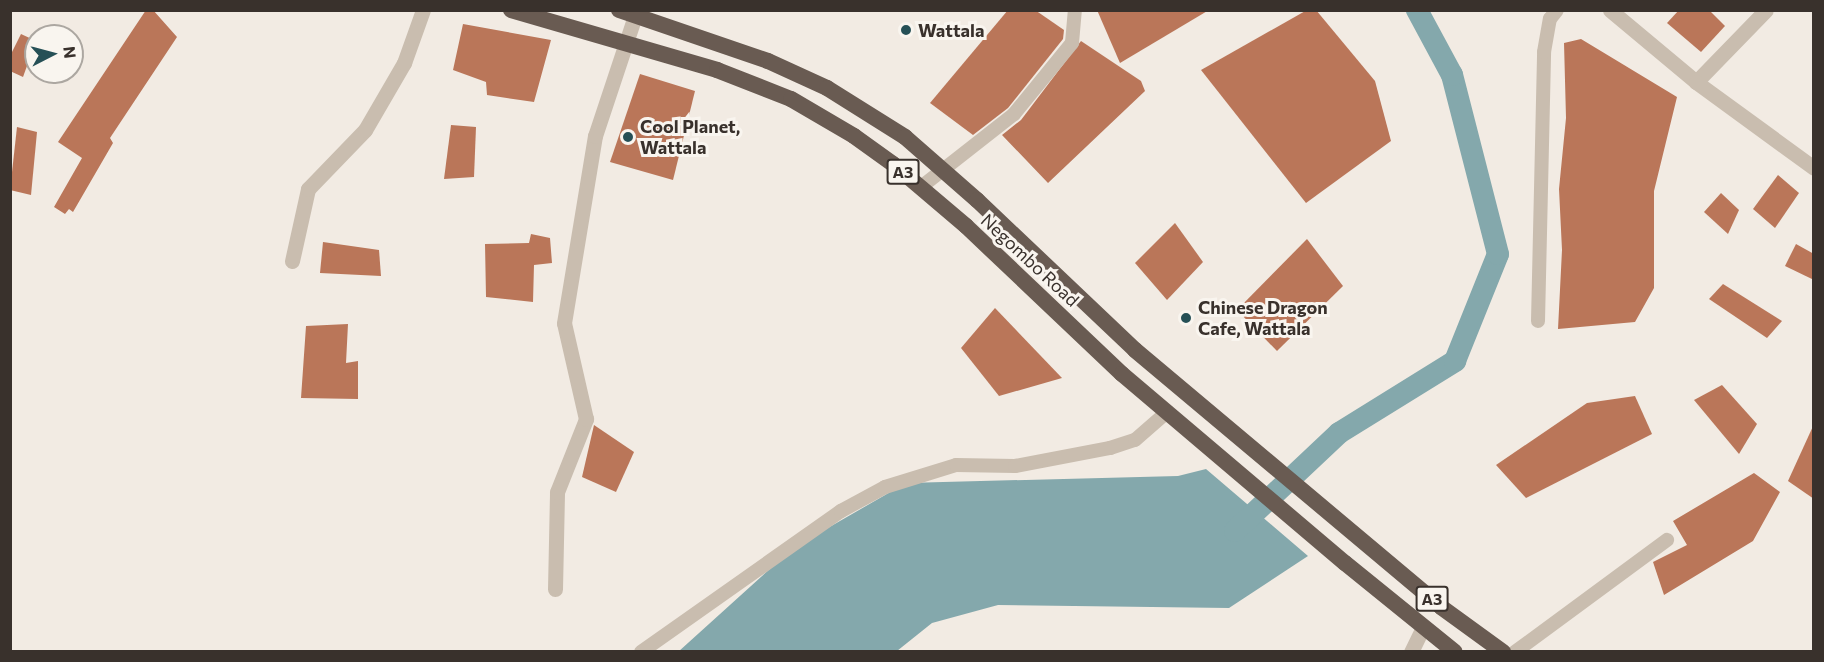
<!DOCTYPE html>
<html>
<head>
<meta charset="utf-8">
<style>
  body { margin:0 }
  #map { position:relative; width:1824px; height:662px; overflow:hidden; background:#f2ebe3; font-family:Commissioner,sans-serif }
  div>[style] { position:absolute }
  .water>* { inset:0; background:#84a8ac }
  .canal>* { height:22px; margin:-11px; padding:0 11px; transform-origin:11px; border-radius:11px; background:#84a8ac }
  .building>* { inset:0; background:#ba7659 }
  .service>* { height:14px; margin:-7px; padding:0 7px; transform-origin:7px; border-radius:7px; background:#c9bdaf }
  .minor>* { height:15px; margin:-7.5px; padding:0 7.5px; transform-origin:7.5px; border-radius:7.5px; background:#c9bdaf }
  .tertiary>* { height:15px; margin:-7.5px; padding:0 7.5px; transform-origin:7.5px; border-radius:7.5px; background:#c9bdaf }
  .trunk>* { height:16px; margin:-8px; padding:0 8px; transform-origin:8px; border-radius:8px; background:#695b52 }
  .dots>* { width:16px; height:16px; translate:-50% -50%; box-sizing:border-box; border:3px solid #f9f5ef; border-radius:50% }
  span { translate:-50% -50%; white-space:nowrap; text-align:center; line-height:1.15; -webkit-text-stroke:6px #f9f5ef; paint-order:stroke }
  .shield-label span { padding:2px 4px; background:#f9f5ef; border:2px solid; border-radius:4px; -webkit-text-stroke-width:0 }
  .shield-label { font-size:16px; color:#39312c; font-weight:700 }
  .poi-label { font-size:18px; color:#39312c; font-weight:700 }
  .left { translate:0 -50%; text-align:left }
  .street-label { font-size:18px; color:#39312c }
  .frame { position:absolute; inset:0; border:12px solid #39312c; pointer-events:none }
  .north { position:absolute; left:24px; top:24px; width:60px; height:60px; box-sizing:border-box; background:#f9f5ef; border:2px solid #aca7a1; border-radius:50%; rotate:84deg; font-size:16px; font-weight:700; line-height:24px; text-align:center; color:#39312c }
  .north::after { content:''; display:block; margin:auto; width:21px; height:27px; background:#265056; clip-path:polygon(50% 0,100% 100%,50% 72%,0 100%) }
</style>
</head>
<body>
<div id="map">
  <div class="water">
    <i style="clip-path:polygon(1206px 469px,1308px 556px,1229px 608px,998px 605px,932px 623px,897px 651px,678px 652px,793px 548px,906px 483px,1178px 476px)"></i>
  </div>
  <div class="canal">
    <i style="left:1235px;top:531px;width:143px;rotate:-43.3deg"></i>
    <i style="left:1339px;top:433px;width:137px;rotate:-31.8deg"></i>
    <i style="left:1455px;top:361px;width:115px;rotate:-68.1deg"></i>
    <i style="left:1498px;top:254px;width:185px;rotate:-104.4deg"></i>
    <i style="left:1452px;top:75px;width:74px;rotate:-118.3deg"></i>
  </div>
  <div class="building">
    <i style="clip-path:polygon(146px 10px,153px 10px,177px 37px,110px 138px,113px 143px,73px 212px,69px 209px,65px 214px,54px 207px,82px 158px,58px 142px)"></i>
    <i style="clip-path:polygon(1008px 10px,1035px 10px,1064px 30px,1063px 39px,1008px 108px,973px 135px,930px 103px)"></i>
    <i style="clip-path:polygon(1097px 10px,1209px 10px,1120px 63px)"></i>
    <i style="clip-path:polygon(1307px 10px,1316px 10px,1375px 81px,1391px 141px,1306px 203px,1201px 70px)"></i>
    <i style="clip-path:polygon(1679px 10px,1709px 10px,1725px 26px,1701px 52px,1667px 23px)"></i>
    <i style="clip-path:polygon(463px 24px,551px 40px,534px 102px,487px 95px,486px 82px,453px 70px)"></i>
    <i style="clip-path:polygon(21px 34px,36px 41px,23px 77px,10px 71px,10px 56px)"></i>
    <i style="clip-path:polygon(1581px 39px,1677px 97px,1654px 191px,1654px 288px,1635px 322px,1558px 329px,1562px 250px,1559px 189px,1566px 118px,1564px 43px)"></i>
    <i style="clip-path:polygon(1081px 41px,1141px 81px,1145px 91px,1048px 183px,1002px 135px,1021px 120px)"></i>
    <i style="clip-path:polygon(640px 74px,695px 91px,673px 180px,610px 162px)"></i>
    <i style="clip-path:polygon(451px 125px,476px 127px,474px 177px,444px 179px)"></i>
    <i style="clip-path:polygon(17px 127px,37px 132px,31px 195px,10px 190px)"></i>
    <i style="clip-path:polygon(1778px 175px,1799px 193px,1775px 228px,1753px 209px)"></i>
    <i style="clip-path:polygon(1721px 193px,1739px 210px,1728px 234px,1704px 212px)"></i>
    <i style="clip-path:polygon(1175px 223px,1203px 262px,1167px 300px,1135px 263px)"></i>
    <i style="clip-path:polygon(531px 234px,550px 238px,552px 263px,534px 265px,533px 302px,486px 297px,485px 244px,529px 243px)"></i>
    <i style="clip-path:polygon(1307px 239px,1343px 286px,1277px 351px,1237px 310px)"></i>
    <i style="clip-path:polygon(323px 242px,379px 250px,381px 276px,320px 273px)"></i>
    <i style="clip-path:polygon(1796px 244px,1814px 254px,1814px 280px,1785px 266px)"></i>
    <i style="clip-path:polygon(1723px 284px,1782px 321px,1767px 338px,1709px 299px)"></i>
    <i style="clip-path:polygon(995px 308px,1062px 378px,999px 396px,961px 348px)"></i>
    <i style="clip-path:polygon(348px 324px,346px 363px,358px 361px,358px 399px,301px 398px,306px 326px)"></i>
    <i style="clip-path:polygon(1722px 385px,1757px 424px,1739px 454px,1694px 400px)"></i>
    <i style="clip-path:polygon(1635px 396px,1652px 434px,1526px 498px,1496px 465px,1587px 403px)"></i>
    <i style="clip-path:polygon(1814px 424px,1814px 499px,1788px 481px)"></i>
    <i style="clip-path:polygon(594px 425px,634px 452px,616px 492px,582px 477px)"></i>
    <i style="clip-path:polygon(1754px 473px,1780px 492px,1753px 541px,1664px 595px,1653px 562px,1687px 545px,1673px 521px)"></i>
  </div>
  <div class="service">
    <i style="left:921px;top:187px;width:118px;rotate:-38.1deg"></i>
    <i style="left:1014px;top:114px;width:92px;rotate:-50.8deg"></i>
    <i style="left:1072px;top:43px;width:33px;rotate:-85deg"></i>
    <i style="left:1538px;top:321px;width:269px;rotate:-88.7deg"></i>
    <i style="left:1544px;top:52px;width:34px;rotate:-80deg"></i>
    <i style="left:1550px;top:19px;width:11px;rotate:-52deg"></i>
    <i style="left:641px;top:652px;width:245px;rotate:-35.2deg"></i>
    <i style="left:841px;top:511px;width:50px;rotate:-28.6deg"></i>
    <i style="left:885px;top:487px;width:74px;rotate:-17.2deg"></i>
    <i style="left:956px;top:465px;width:59px;rotate:1deg"></i>
    <i style="left:1015px;top:466px;width:97px;rotate:-10.7deg"></i>
    <i style="left:1110px;top:448px;width:26px;rotate:-18deg"></i>
    <i style="left:1135px;top:440px;width:43px;rotate:-41.2deg"></i>
    <i style="left:1515px;top:652px;width:189px;rotate:-36.4deg"></i>
  </div>
  <div class="minor">
    <i style="left:1696px;top:82px;width:100px;rotate:-45.8deg"></i>
    <i style="left:292px;top:261px;width:74px;rotate:-77.5deg"></i>
    <i style="left:308px;top:189px;width:82px;rotate:-46deg"></i>
    <i style="left:365px;top:130px;width:78px;rotate:-59.8deg"></i>
    <i style="left:404px;top:63px;width:56px;rotate:-70.3deg"></i>
    <i style="left:555px;top:589px;width:97px;rotate:-88.8deg"></i>
    <i style="left:557px;top:492px;width:79px;rotate:-68.3deg"></i>
    <i style="left:586px;top:419px;width:98px;rotate:-102.9deg"></i>
    <i style="left:564px;top:323px;width:190px;rotate:-80.6deg"></i>
    <i style="left:595px;top:136px;width:126px;rotate:-71.6deg"></i>
    <i style="left:1411px;top:652px;width:28px;rotate:-64deg"></i>
  </div>
  <div class="tertiary">
    <i style="left:1610px;top:10px;width:112px;rotate:39.9deg"></i>
    <i style="left:1696px;top:82px;width:146px;rotate:36.1deg"></i>
  </div>
  <div class="trunk">
    <i style="left:511px;top:10px;width:215px;rotate:16.2deg"></i>
    <i style="left:717px;top:70px;width:79px;rotate:21.4deg"></i>
    <i style="left:791px;top:99px;width:73px;rotate:30.4deg"></i>
    <i style="left:854px;top:136px;width:48px;rotate:35.7deg"></i>
    <i style="left:893px;top:164px;width:96px;rotate:40.3deg"></i>
    <i style="left:966px;top:226px;width:215px;rotate:43.5deg"></i>
    <i style="left:1122px;top:374px;width:292px;rotate:40.3deg"></i>
    <i style="left:1345px;top:563px;width:141px;rotate:39deg"></i>
    <i style="left:619px;top:10px;width:157px;rotate:18.9deg"></i>
    <i style="left:768px;top:61px;width:65px;rotate:24.6deg"></i>
    <i style="left:827px;top:88px;width:92px;rotate:32.1deg"></i>
    <i style="left:905px;top:137px;width:96px;rotate:41.2deg"></i>
    <i style="left:977px;top:200px;width:218px;rotate:43.5deg"></i>
    <i style="left:1135px;top:350px;width:400px;rotate:40deg"></i>
    <i style="left:1441px;top:607px;width:77px;rotate:36deg"></i>
  </div>
  <div class="dots">
    <i style="left:906px;top:30px;background:#265056"></i>
    <i style="left:628px;top:137px;background:#265056"></i>
    <i style="left:1186px;top:318px;background:#265056"></i>
  </div>
  <div class="shield-label">
    <span style="left:903px;top:172px">A3</span>
    <span style="left:1432px;top:599px">A3</span>
  </div>
  <div class="poi-label">
    <span class="left" style="left:918px;top:30px">Wattala</span>
    <span class="left" style="left:640px;top:137px">Cool Planet,<br>Wattala</span>
    <span class="left" style="left:1198px;top:318px">Chinese Dragon<br>Cafe, Wattala</span>
  </div>
  <div class="street-label">
    <span style="left:1030px;top:260px;rotate:43deg">Negombo Road</span>
  </div>
  <div class="frame"></div>
  <div class="north">N</div>
</div>
</body>
</html>
